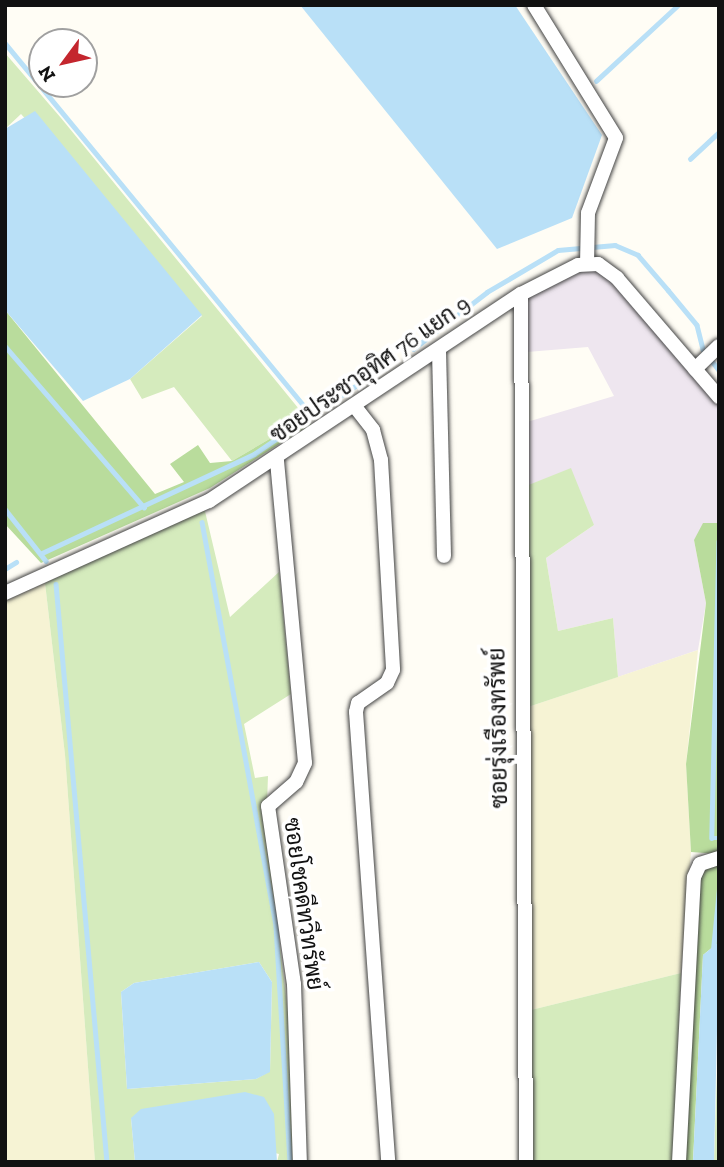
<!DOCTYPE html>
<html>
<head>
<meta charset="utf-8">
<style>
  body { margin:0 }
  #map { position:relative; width:724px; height:1167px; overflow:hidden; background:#fffdf5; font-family:"Zilla Slab",Sarabun,serif }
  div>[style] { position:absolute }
  .industrial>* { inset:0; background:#eee6ef }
  .farmland>* { inset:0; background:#f6f3d4 }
  .green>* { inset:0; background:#d5ebbd }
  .forest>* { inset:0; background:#b9dc9c }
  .water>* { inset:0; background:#b9e0f7 }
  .stream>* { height:4.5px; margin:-2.25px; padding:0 2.25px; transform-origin:2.25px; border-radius:2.25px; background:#b9e0f7 }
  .roads { filter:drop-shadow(0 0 2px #444) drop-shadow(0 0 2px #444) }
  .street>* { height:14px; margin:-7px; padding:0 7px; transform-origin:7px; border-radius:7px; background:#fff }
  span { translate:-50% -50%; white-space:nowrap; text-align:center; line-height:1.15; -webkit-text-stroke:7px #fff; paint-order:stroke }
  .street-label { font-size:23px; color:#111 }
  .frame { position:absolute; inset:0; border:7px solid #111; pointer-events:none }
  .north { position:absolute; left:28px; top:28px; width:70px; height:70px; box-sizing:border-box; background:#fff; border:2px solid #a0a0a0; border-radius:50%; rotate:237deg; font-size:19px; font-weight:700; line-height:28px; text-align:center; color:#111 }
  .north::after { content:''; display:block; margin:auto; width:24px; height:32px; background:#c4262e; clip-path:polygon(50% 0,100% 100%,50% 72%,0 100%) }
</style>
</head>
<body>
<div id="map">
  <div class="industrial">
    <i style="clip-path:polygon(589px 268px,604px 273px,719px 406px,719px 523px,694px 540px,706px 603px,698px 650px,618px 677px,613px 618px,558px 631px,546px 558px,594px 525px,526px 486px,527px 422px,614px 396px,588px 347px,527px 352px,527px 297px)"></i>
  </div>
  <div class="farmland">
    <i style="clip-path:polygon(45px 583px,65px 755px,95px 1162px,5px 1162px,5px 601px)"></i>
    <i style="clip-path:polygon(698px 650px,686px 764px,691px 852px,681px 973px,531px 1010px,528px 707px)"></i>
  </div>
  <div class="green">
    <i style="clip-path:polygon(5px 53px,61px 118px,312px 425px,295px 434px,290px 427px,232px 461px,174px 387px,142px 399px,130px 379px,202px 316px,21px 114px,5px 129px)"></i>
    <i style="clip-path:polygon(571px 468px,594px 525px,546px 558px,558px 631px,613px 618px,618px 677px,528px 707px,526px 486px)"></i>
    <i style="clip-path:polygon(evenodd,204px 507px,230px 617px,279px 572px,291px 694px,244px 724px,255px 778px,268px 776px,266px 830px,291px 1038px,297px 1162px,277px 1162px,279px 1154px,131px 1118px,135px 1162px,95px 1162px,65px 755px,45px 583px,204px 507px,259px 962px,272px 982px,270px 1071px,256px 1079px,127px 1089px,121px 992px,134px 983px,259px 962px)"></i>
    <i style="clip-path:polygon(681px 973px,673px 1162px,531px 1162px,531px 1010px)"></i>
    <i style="clip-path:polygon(719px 1014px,719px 1162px,714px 1162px)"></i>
  </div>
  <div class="forest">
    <i style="clip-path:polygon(5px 310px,155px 494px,184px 482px,170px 464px,198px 445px,210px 463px,232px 461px,290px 427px,295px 434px,210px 488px,41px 563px,5px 524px)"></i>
    <i style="clip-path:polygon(703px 523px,719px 523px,719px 854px,691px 852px,686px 764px,706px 603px,694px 540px)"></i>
    <i style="clip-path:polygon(719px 862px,719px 942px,703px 955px,693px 1162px,683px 1162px,698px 878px,703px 868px)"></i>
  </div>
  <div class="water">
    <i style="clip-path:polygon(300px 5px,515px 5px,602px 135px,572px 218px,497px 249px)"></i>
    <i style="clip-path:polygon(35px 111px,202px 315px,130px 379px,83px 401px,5px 310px,5px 129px)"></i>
    <i style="clip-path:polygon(719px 942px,714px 1162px,693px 1162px,703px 955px)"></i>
    <i style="clip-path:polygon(259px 962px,272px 982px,270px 1072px,256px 1079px,127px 1089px,121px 992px,134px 983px)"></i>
    <i style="clip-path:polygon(245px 1092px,264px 1097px,274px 1114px,277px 1162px,135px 1162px,131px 1118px,141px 1109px)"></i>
  </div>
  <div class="stream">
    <i style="left:5px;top:43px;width:482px;rotate:50.5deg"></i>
    <i style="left:596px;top:81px;width:112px;rotate:-42.8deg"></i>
    <i style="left:690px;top:159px;width:40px;rotate:-43deg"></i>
    <i style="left:5px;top:346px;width:213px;rotate:49.2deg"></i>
    <i style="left:413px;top:349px;width:93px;rotate:-37.6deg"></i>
    <i style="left:487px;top:292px;width:82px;rotate:-30.6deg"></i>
    <i style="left:558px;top:250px;width:57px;rotate:-5deg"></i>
    <i style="left:615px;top:245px;width:25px;rotate:23deg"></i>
    <i style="left:638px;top:255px;width:46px;rotate:49.4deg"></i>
    <i style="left:668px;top:290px;width:45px;rotate:50.4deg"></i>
    <i style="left:697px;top:325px;width:25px;rotate:76deg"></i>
    <i style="left:703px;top:349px;width:26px;rotate:53deg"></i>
    <i style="left:307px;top:418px;width:103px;rotate:-33.5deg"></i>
    <i style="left:5px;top:509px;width:66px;rotate:51.7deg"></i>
    <i style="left:202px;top:522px;width:411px;rotate:79.6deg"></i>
    <i style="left:276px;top:926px;width:236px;rotate:86.6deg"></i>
    <i style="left:719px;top:541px;width:297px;rotate:91.4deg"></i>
    <i style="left:712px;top:838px;width:7px"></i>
    <i style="left:42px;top:553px;width:234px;rotate:-25deg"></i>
    <i style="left:254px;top:454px;width:41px;rotate:-34.1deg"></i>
    <i style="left:5px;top:569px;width:13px;rotate:-32deg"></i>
    <i style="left:56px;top:584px;width:580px;rotate:84.96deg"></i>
    <i style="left:713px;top:950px;width:61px;rotate:-84.4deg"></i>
  </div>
  <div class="roads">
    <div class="street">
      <i style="left:534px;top:5px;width:156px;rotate:58.3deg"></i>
      <i style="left:616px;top:138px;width:80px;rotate:110.5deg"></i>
      <i style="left:588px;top:213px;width:50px;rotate:91.1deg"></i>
      <i style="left:521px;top:294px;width:868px;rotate:89.67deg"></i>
      <i style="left:439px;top:351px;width:205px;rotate:88.6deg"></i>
      <i style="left:695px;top:369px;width:33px;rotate:-44deg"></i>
      <i style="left:356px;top:408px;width:28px;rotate:52deg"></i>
      <i style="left:373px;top:430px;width:31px;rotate:75deg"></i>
      <i style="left:381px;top:460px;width:210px;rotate:86.7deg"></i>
      <i style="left:393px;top:670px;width:14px;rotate:115deg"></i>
      <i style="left:387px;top:683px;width:35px;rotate:145deg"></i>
      <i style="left:358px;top:703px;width:9px;rotate:103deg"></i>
      <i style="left:356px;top:712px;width:451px;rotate:85.9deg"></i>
      <i style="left:277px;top:461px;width:303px;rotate:84.7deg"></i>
      <i style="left:305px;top:763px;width:21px;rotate:115deg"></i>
      <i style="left:296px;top:782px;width:37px;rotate:139deg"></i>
      <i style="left:268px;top:806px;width:180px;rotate:81.7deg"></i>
      <i style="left:294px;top:984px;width:178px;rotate:88.1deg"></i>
      <i style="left:5px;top:593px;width:224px;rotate:-24.3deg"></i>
      <i style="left:209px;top:501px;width:374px;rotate:-33.6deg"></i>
      <i style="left:521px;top:294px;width:64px;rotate:-27deg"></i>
      <i style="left:578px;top:265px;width:20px;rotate:-3deg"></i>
      <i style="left:598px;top:264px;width:24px;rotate:36deg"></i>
      <i style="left:617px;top:278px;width:157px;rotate:49.4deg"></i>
      <i style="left:679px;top:1162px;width:285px;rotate:-87deg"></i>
      <i style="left:694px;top:877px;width:14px;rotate:-65deg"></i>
      <i style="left:700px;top:864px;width:20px;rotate:-18deg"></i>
    </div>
  </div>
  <div class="street-label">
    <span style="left:370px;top:369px;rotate:-35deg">ซอยประชาอุทิศ 76 แยก 9</span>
    <span style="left:498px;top:728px;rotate:-91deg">ซอยรุ่งเรืองทรัพย์</span>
    <span style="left:304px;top:904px;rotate:82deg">ซอยโชคดีทวีทรัพย์</span>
  </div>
  <div class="frame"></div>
  <div class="north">N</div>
</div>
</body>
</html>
